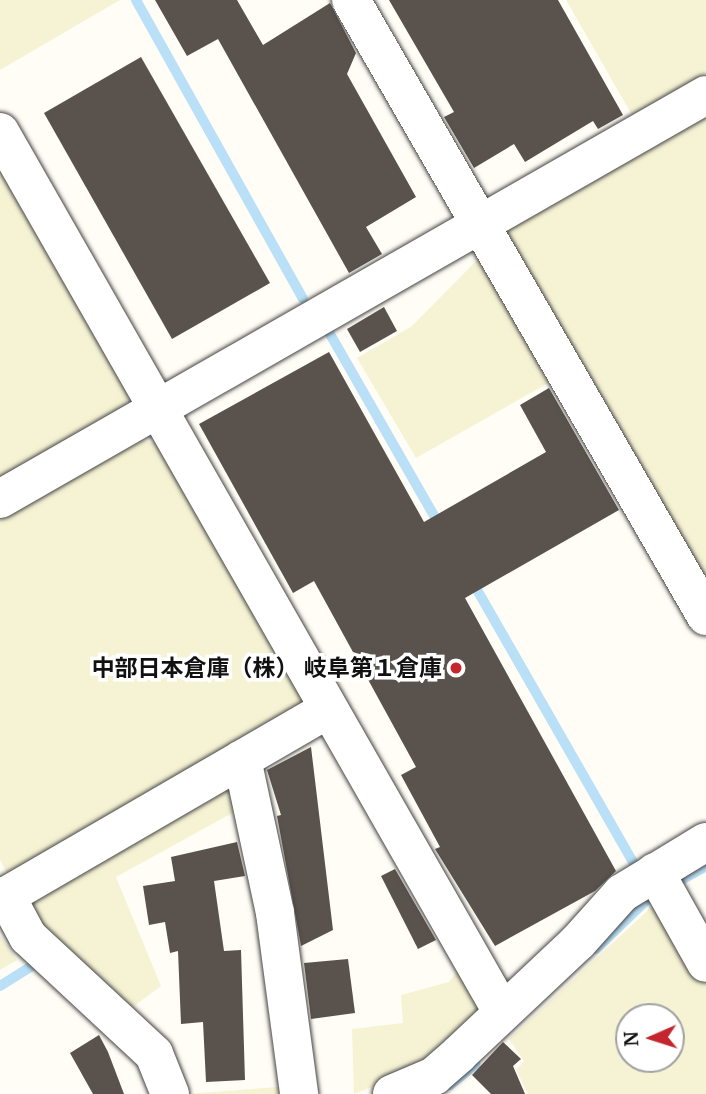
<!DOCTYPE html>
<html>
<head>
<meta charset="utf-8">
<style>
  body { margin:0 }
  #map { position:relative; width:706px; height:1094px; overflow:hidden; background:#fffdf5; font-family:Merriweather,"Noto Sans JP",serif }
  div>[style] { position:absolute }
  .farmland>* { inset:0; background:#f6f3d4 }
  .stream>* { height:10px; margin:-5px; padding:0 5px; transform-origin:5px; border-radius:5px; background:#b9e0f7 }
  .building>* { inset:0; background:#5a524d }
  .roads { filter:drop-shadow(0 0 2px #444) drop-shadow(0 0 2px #444) }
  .minor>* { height:38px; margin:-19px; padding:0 19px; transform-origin:19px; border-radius:19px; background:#fff }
  .dots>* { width:19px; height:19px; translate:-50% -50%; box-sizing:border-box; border:4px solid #fff; border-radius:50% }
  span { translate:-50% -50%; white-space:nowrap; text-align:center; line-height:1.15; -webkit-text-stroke:7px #fff; paint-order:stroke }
  .poi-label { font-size:23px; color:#111; font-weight:700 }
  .right { translate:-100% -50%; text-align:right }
  .north { position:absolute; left:615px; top:1003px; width:70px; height:70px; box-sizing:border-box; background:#fff; border:2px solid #a0a0a0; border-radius:50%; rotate:267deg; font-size:19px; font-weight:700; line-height:28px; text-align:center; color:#111 }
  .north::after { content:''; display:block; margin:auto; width:24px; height:32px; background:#c4262e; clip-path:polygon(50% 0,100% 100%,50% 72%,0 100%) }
</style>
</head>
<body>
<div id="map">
  <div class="farmland">
    <i style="clip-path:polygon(0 0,120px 0,0 70px)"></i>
    <i style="clip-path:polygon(566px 0,706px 0,706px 73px,632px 115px)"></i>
    <i style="clip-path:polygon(706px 114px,706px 586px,509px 243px,510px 225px)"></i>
    <i style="clip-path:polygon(0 166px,129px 394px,124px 409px,0 480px)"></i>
    <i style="clip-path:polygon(485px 252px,557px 378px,416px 458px,357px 358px,412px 326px)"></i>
    <i style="clip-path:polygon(140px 440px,159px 444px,303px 695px,302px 712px,7px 873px,0 860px,0 520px)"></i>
    <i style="clip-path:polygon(241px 776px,245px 806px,116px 877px,161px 986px,122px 1015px,22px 900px)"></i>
    <i style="clip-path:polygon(evenodd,659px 900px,706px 982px,706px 1094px,528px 1094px,516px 1070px,524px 1061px,509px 1039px,659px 900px,629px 1017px,671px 1017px,671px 1059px,629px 1059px,629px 1017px)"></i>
    <i style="clip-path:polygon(0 935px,17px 960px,0 970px)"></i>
    <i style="clip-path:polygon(465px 960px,488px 1007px,431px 1064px,354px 1094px,352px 1029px,403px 1023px,401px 995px,449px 982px)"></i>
    <i style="clip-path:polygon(291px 1086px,292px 1094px,186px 1094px)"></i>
  </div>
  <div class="stream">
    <i style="left:136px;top:0;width:342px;rotate:60.8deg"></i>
    <i style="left:330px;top:334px;width:221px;rotate:60.2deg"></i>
    <i style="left:472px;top:581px;width:328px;rotate:60.2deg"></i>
    <i style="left:674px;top:884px;width:37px;rotate:-29deg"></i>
    <i style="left:596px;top:949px;width:81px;rotate:-44deg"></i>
    <i style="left:0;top:986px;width:41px;rotate:-32.2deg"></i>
    <i style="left:35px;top:964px;width:8px;rotate:-130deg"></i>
    <i style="left:450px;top:1085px;width:33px;rotate:-39deg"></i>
  </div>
  <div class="building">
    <i style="clip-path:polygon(155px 0,237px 0,263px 45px,330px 3px,356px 53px,347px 74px,416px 197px,366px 227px,382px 254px,349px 273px,218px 39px,187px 56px)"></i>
    <i style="clip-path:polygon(389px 0,558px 0,623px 115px,598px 129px,593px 121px,525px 162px,514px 144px,474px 168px,444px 117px,454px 112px)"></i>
    <i style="clip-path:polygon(141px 57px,270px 283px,172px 339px,44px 113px)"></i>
    <i style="clip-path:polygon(384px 307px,397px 331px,360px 352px,347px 329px)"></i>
    <i style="clip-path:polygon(329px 352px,424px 522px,546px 452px,520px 405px,549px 388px,619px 510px,465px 598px,616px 871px,595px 891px,495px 946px,435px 849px,440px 847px,401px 775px,416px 767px,314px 581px,293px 593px,199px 424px)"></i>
    <i style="clip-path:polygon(311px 747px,333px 930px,301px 946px,277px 816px,281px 815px,267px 770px)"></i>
    <i style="clip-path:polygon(237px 842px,245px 876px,214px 881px,224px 951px,241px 950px,245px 1080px,206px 1082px,203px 1022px,181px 1024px,178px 951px,170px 953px,165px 922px,149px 925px,143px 886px,175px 881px,171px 857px)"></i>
    <i style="clip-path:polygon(395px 869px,436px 940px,418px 949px,381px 876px)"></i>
    <i style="clip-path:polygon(348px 959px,355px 1013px,311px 1019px,304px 963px)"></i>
    <i style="clip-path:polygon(99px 1035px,108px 1052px,124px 1094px,93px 1094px,70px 1053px)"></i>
    <i style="clip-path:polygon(503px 1042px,521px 1059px,513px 1066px,525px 1094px,491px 1094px,472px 1075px)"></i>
  </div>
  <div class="roads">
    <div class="minor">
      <i style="left:351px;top:0;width:711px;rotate:60.05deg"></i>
      <i style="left:0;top:132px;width:1011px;rotate:60.29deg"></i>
      <i style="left:0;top:499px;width:813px;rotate:-29.78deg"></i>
      <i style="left:242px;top:759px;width:157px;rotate:77.9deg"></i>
      <i style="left:275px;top:913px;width:183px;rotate:82.4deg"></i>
      <i style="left:655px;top:872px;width:104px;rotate:60.7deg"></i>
      <i style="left:170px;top:1094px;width:43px;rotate:-111.8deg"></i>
      <i style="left:154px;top:1054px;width:172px;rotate:-137.1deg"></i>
      <i style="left:28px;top:937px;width:47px;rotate:-118.2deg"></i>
      <i style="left:6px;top:896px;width:372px;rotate:-30.1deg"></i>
      <i style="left:392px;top:1094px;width:46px;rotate:-23.2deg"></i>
      <i style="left:434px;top:1076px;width:33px;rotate:-41deg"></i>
      <i style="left:459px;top:1054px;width:163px;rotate:-43.3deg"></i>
      <i style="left:578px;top:942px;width:66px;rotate:-48.1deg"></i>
      <i style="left:622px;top:893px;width:98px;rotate:-31.3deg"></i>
    </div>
  </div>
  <div class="dots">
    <i style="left:456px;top:668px;background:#c4262e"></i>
  </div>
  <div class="poi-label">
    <span class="right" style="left:442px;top:668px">中部日本倉庫（株） 岐阜第１倉庫</span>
  </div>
  <div class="north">N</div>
</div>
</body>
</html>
